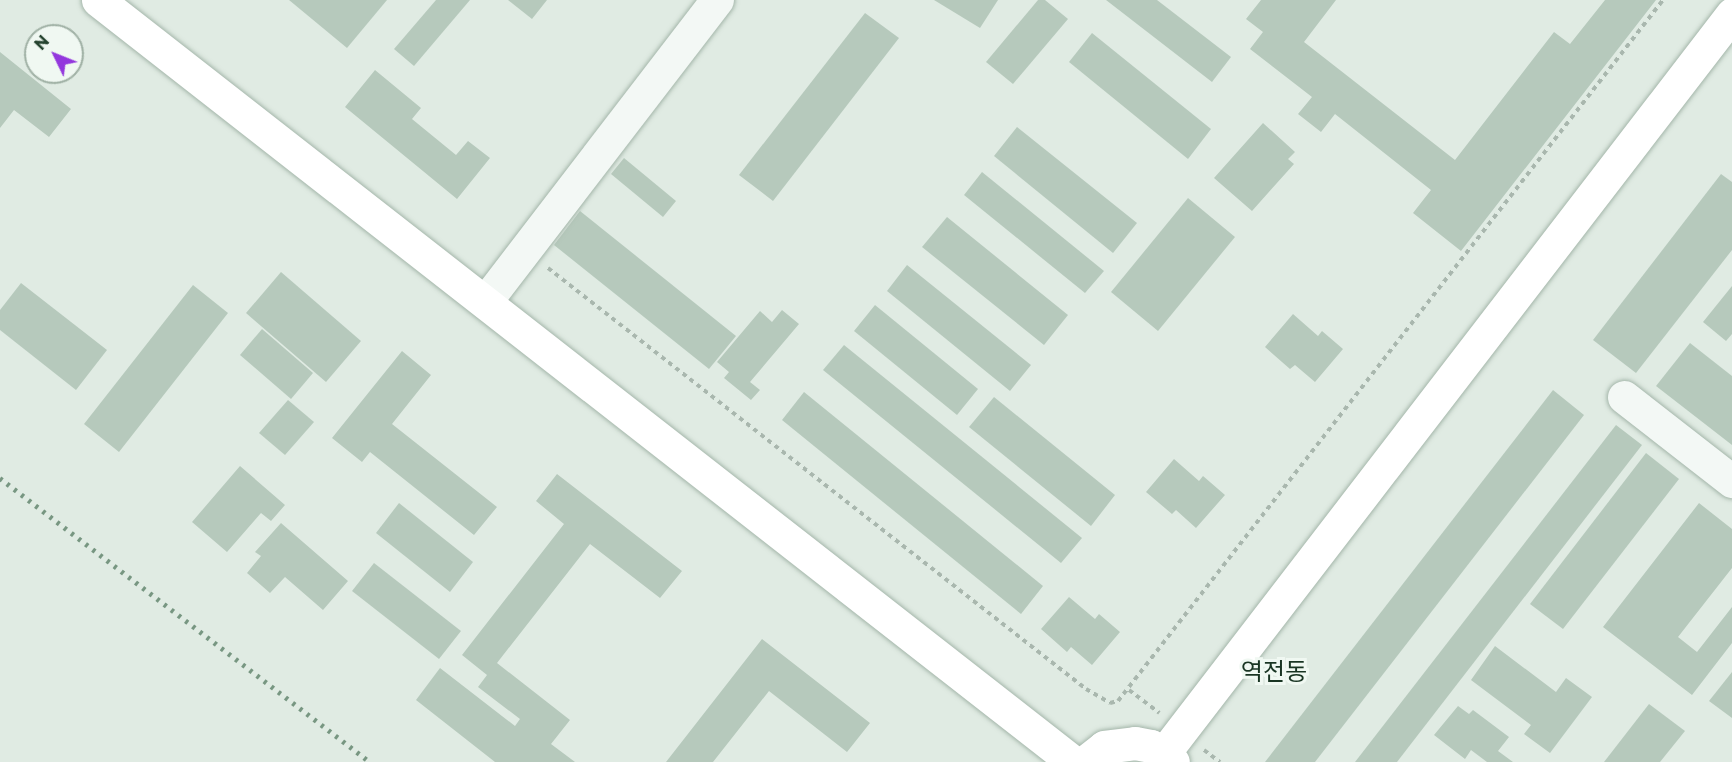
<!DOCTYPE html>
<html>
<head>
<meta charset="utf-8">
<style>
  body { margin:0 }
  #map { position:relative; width:1732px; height:762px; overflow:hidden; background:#e0ebe3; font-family:Montserrat,"Noto Sans KR",sans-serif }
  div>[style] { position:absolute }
  .building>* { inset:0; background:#b6c9bc }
  .path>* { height:4px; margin-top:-2px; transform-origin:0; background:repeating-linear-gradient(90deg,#a9b7ae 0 4.5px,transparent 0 9px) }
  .roads { filter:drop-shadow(0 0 2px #a4b6aa) drop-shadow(0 0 2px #a4b6aa) }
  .minor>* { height:33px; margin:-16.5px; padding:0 16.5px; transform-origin:16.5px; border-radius:16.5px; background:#f3f8f5 }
  .major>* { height:33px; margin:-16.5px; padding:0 16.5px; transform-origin:16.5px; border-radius:16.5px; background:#fff }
  .rail>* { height:4.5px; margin-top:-2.25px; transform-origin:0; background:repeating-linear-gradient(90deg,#779681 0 3px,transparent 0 9px) }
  span { translate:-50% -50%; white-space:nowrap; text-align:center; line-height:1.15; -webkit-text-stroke:6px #f0f8f2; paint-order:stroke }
  .quarter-label { font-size:24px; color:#193523 }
  .north { position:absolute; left:24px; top:24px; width:60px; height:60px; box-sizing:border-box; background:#f0f8f2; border:2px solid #9fb0a4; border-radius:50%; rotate:313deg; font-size:16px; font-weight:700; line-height:24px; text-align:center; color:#264430 }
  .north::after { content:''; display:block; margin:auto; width:21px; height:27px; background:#9337dd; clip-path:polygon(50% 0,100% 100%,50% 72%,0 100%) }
</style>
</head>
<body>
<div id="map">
  <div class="building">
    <i style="clip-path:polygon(289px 0,387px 0,347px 48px)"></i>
    <i style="clip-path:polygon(436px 0,470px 0,414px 66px,394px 49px)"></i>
    <i style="clip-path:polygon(508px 0,547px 0,532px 19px)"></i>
    <i style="clip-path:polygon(934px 0,998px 0,980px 28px)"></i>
    <i style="clip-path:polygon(1038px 0,1045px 0,1068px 19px,1013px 84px,986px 62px)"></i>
    <i style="clip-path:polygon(1106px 0,1157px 0,1231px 57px,1212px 82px)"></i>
    <i style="clip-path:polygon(1261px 0,1336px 0,1304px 42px,1455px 160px,1554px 32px,1570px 44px,1605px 0,1656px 0,1461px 251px,1413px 213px,1431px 190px,1335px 114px,1321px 132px,1298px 114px,1312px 97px,1250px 49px,1263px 32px,1246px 19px)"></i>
    <i style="clip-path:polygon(865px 13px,899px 38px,773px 201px,739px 175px)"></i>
    <i style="clip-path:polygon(1092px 33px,1211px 129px,1188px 159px,1069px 62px)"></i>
    <i style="clip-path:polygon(0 52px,71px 109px,49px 137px,14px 110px,0 128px)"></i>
    <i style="clip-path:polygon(375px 70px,421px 108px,412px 119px,456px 155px,468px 141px,490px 158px,457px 199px,345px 107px)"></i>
    <i style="clip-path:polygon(1263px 123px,1295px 152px,1288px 159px,1294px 164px,1252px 211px,1214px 178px)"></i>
    <i style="clip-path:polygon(1017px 127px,1137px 223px,1113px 253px,994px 156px)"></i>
    <i style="clip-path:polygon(624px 158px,676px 201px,663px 217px,611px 174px)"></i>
    <i style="clip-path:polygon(982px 172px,1104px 271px,1085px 293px,964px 195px)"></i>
    <i style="clip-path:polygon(1721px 174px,1732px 182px,1732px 250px,1636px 373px,1593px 340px)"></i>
    <i style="clip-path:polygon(1188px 198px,1235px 237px,1158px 331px,1111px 292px)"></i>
    <i style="clip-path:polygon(580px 211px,736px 336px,709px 369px,554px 245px)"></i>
    <i style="clip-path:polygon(947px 217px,1068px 315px,1044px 345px,922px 247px)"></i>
    <i style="clip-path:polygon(907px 265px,1031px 365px,1010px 391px,887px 291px)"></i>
    <i style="clip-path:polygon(281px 272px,361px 341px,326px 382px,246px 313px)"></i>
    <i style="clip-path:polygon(21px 283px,107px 350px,76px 390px,0 330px,0 310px)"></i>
    <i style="clip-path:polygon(193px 285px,228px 313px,119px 452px,84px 424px)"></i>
    <i style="clip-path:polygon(1732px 286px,1732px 334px,1726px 341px,1703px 322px)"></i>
    <i style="clip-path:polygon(875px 305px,978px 389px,957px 415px,854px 331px)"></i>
    <i style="clip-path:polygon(782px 310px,799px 324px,750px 382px,760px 390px,751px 400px,724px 378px,729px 372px,717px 362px,760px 311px,772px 322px)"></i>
    <i style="clip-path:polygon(1293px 314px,1318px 336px,1322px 331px,1343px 349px,1315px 382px,1295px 365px,1290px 369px,1265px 347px)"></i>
    <i style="clip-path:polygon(262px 329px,313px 373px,291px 399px,240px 355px)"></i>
    <i style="clip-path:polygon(1690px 343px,1732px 376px,1732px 445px,1656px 386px)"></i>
    <i style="clip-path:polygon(844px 345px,1082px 538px,1061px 563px,823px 370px)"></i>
    <i style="clip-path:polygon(402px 351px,431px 375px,392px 424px,497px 507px,474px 535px,370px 452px,362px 462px,332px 438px)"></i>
    <i style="clip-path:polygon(1553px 390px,1584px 415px,1315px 762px,1265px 762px)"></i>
    <i style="clip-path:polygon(804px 392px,1043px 586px,1021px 614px,782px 420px)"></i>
    <i style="clip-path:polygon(994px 397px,1115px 495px,1091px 526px,969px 427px)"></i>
    <i style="clip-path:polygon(288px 400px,314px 422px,285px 455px,259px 433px)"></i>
    <i style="clip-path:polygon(1616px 425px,1642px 445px,1397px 762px,1355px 762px)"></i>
    <i style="clip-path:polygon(1646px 453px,1679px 479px,1563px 629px,1530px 604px)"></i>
    <i style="clip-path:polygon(1174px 459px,1199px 481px,1203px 476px,1225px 495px,1196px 528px,1176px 510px,1172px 514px,1146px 492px)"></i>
    <i style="clip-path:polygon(240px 466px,285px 505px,271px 521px,261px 513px,227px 552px,192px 522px)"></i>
    <i style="clip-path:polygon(557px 474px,682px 571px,660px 598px,590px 544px,497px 663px,570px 720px,551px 744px,575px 762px,495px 762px,416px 700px,440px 668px,515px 726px,520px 719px,478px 687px,487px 675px,462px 655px,564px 524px,536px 501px)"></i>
    <i style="clip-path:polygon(399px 503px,473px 562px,450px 592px,376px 533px)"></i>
    <i style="clip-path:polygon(1699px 503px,1732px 529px,1732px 568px,1678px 637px,1697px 652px,1732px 607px,1732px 643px,1692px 695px,1603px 627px)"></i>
    <i style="clip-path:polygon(281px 523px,348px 581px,323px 610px,285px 577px,270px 593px,247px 573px,261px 556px,255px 552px)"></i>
    <i style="clip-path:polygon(374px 563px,461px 631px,439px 659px,352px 591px)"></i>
    <i style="clip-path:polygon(1069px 597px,1095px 619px,1099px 614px,1120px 632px,1092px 665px,1071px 647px,1067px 652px,1041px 629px)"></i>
    <i style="clip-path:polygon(762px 639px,870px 723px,847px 752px,769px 691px,713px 762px,666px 762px)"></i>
    <i style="clip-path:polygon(1495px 646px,1556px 692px,1566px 678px,1592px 697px,1550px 753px,1524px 734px,1531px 725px,1471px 680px)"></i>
    <i style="clip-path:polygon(1732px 672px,1732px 718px,1709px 701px)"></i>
    <i style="clip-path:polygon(1649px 704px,1685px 731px,1660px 762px,1604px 762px)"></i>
    <i style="clip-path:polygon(1458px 706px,1469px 714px,1473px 710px,1509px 737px,1498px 751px,1513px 762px,1487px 762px,1471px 750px,1465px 759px,1434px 735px)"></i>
  </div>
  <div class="path">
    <i style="left:548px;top:268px;width:683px;rotate:38.04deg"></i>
    <i style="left:1086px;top:689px;width:28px;rotate:30deg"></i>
    <i style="left:1110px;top:703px;width:8px;rotate:-14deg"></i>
    <i style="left:1118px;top:701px;width:888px;rotate:-52.14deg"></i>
    <i style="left:1129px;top:690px;width:38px;rotate:37deg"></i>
    <i style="left:1204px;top:750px;width:20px;rotate:37deg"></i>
  </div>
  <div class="roads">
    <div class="minor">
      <i style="left:485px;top:302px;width:381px;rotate:-52.5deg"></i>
      <i style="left:1624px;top:397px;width:137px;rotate:37.9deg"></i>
    </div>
    <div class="major">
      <i style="left:98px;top:0;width:1237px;rotate:38.01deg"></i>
      <i style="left:1164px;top:753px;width:932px;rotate:-52.45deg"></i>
      <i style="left:1085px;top:762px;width:24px;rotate:-38deg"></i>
      <i style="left:1104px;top:747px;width:31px;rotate:-7deg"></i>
      <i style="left:1135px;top:743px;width:16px;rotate:11deg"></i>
      <i style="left:1151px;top:746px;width:27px;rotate:36deg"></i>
    </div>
  </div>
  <div class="rail">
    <i style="left:0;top:478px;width:466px;rotate:37.5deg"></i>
  </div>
  <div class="quarter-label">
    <span style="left:1274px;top:672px">역전동</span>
  </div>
  <div class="north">N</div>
</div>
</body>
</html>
